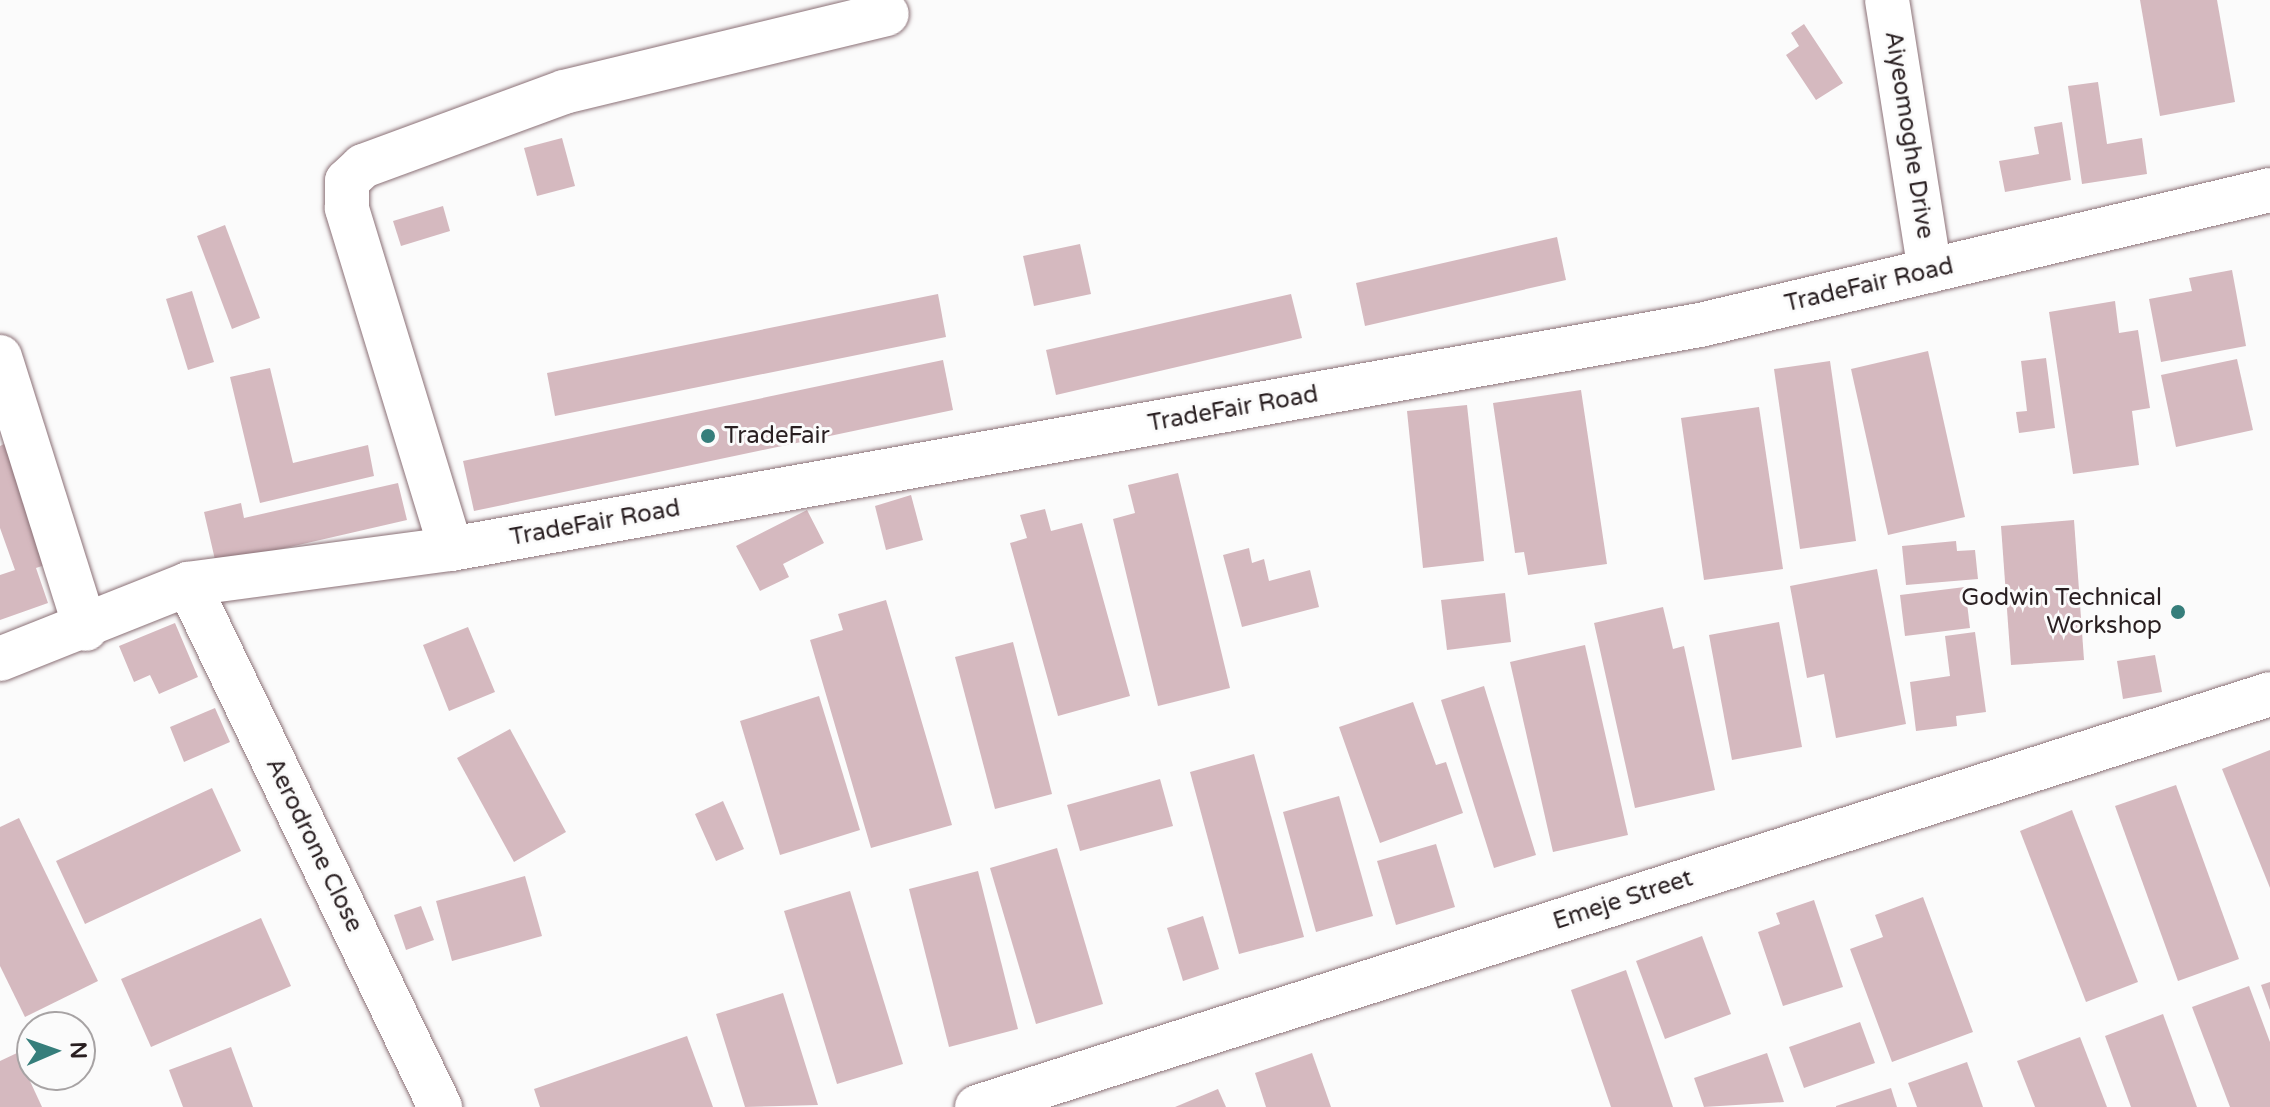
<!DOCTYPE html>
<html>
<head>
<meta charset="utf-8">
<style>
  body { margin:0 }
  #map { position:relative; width:2270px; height:1107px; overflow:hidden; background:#fbfbfb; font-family:"Varela Round",sans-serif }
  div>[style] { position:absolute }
  .building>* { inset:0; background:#d5b9bf }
  .roads { filter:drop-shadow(0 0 2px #8b7177) drop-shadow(0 0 2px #8b7177) }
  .minor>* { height:44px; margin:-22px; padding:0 22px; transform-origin:22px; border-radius:22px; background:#fff }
  .dots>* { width:22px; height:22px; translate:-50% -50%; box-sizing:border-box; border:4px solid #fbfbfb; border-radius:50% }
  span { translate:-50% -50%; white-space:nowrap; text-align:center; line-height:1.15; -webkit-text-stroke:6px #fbfbfb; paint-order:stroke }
  .street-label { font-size:24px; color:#291f21 }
  .poi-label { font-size:24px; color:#291f21 }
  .left { translate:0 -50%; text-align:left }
  .right { translate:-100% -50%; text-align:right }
  .north { position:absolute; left:16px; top:1011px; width:80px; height:80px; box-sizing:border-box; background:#fbfbfb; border:2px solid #a7a3a4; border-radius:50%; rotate:88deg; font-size:22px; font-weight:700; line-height:32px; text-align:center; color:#291f21 }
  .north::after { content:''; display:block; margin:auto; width:28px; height:36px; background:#367e7b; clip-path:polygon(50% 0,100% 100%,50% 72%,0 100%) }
</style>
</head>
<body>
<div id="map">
  <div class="building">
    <i style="clip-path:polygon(2140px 0,2217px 0,2235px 102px,2160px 116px)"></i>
    <i style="clip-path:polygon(1804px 24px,1843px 83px,1816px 100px,1786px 55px,1799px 46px,1791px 33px)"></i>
    <i style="clip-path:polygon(2098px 82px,2107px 144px,2142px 138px,2147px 174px,2082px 184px,2068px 86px)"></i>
    <i style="clip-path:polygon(2062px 122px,2071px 180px,2005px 192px,1999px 161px,2039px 154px,2034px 127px)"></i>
    <i style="clip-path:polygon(562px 138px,575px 186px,537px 196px,524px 148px)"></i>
    <i style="clip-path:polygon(443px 206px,450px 231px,401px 246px,393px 221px)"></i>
    <i style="clip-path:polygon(225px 225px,260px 318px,232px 329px,197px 236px)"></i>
    <i style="clip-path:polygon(1557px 237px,1566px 280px,1365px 326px,1356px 283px)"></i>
    <i style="clip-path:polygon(1080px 244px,1091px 294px,1034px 306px,1023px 256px)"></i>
    <i style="clip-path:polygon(2232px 270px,2246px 346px,2161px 362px,2149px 299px,2192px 291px,2189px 278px)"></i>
    <i style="clip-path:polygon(192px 291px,214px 362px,188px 370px,166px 299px)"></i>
    <i style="clip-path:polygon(938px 294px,946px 337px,555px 416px,547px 373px)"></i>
    <i style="clip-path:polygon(1291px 294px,1302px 338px,1056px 395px,1046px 350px)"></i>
    <i style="clip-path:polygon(2115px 301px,2119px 333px,2138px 330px,2150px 408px,2132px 411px,2139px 465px,2073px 474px,2049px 312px)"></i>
    <i style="clip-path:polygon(1928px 351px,1965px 517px,1888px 535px,1851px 369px)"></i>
    <i style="clip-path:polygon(2046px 358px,2055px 428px,2019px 433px,2016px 412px,2027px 411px,2021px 361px)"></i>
    <i style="clip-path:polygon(2237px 359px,2253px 430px,2176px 447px,2161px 375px)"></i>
    <i style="clip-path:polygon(943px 360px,953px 410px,474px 511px,463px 461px)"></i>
    <i style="clip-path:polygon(1830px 361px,1856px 541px,1800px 549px,1774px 369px)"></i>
    <i style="clip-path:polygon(270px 368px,293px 463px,368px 445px,374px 476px,260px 503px,230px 377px)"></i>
    <i style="clip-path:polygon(1581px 390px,1607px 564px,1528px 575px,1524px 552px,1515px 553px,1493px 403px)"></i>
    <i style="clip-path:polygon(1467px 405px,1484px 561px,1423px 568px,1407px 411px)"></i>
    <i style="clip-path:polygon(1759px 407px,1783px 569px,1704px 580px,1681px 418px)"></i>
    <i style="clip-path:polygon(6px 443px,48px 564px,36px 568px,48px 603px,0 620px,0 575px,15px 570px,0 528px,0 446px)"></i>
    <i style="clip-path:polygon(1178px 473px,1230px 688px,1158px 706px,1113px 519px,1135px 513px,1128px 485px)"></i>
    <i style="clip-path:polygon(398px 483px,407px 520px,216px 564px,204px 512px,241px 503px,244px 518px)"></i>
    <i style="clip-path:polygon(911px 495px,923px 540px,886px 550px,875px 506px)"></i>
    <i style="clip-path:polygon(1045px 509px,1051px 531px,1082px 523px,1130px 696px,1058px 716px,1010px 543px,1027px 538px,1020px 515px)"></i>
    <i style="clip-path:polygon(807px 510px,824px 543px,783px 564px,789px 577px,760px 591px,736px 546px)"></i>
    <i style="clip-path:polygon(2074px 520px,2084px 660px,2011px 665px,2001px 526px)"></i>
    <i style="clip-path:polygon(1956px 541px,1957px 551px,1975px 550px,1978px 579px,1906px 585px,1902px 546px)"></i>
    <i style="clip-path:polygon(1249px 548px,1252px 563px,1264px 559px,1269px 581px,1310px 570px,1319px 607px,1242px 627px,1223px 555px)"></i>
    <i style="clip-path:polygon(1877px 569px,1906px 724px,1836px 738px,1824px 674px,1807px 678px,1790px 586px)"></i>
    <i style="clip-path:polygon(1965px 587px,1970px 628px,1905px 636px,1900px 595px)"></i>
    <i style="clip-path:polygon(1505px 593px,1511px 642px,1447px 650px,1441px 600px)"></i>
    <i style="clip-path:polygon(886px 600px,952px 825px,871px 848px,810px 640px,843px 630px,838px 614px)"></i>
    <i style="clip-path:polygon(1663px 607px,1673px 649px,1684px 646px,1715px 790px,1635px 808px,1594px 623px)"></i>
    <i style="clip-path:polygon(1779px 622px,1802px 747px,1732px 760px,1709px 635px)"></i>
    <i style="clip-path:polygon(175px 623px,198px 677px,159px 694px,150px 675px,134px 682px,119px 646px)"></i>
    <i style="clip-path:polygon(468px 627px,495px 692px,449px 711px,423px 645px)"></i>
    <i style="clip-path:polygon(1975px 632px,1986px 712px,1956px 716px,1957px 726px,1916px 731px,1910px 682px,1950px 676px,1945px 636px)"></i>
    <i style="clip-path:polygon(1013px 642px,1052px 794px,995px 809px,955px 657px)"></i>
    <i style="clip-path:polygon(1585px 645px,1628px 835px,1553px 852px,1510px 662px)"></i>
    <i style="clip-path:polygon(2155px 655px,2162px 692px,2123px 699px,2117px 661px)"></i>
    <i style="clip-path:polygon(1484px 686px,1536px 855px,1494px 868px,1441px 700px)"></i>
    <i style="clip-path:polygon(819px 696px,860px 830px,780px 855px,740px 721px)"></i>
    <i style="clip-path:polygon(1413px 702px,1436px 765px,1446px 762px,1463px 813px,1380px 843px,1339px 727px)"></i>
    <i style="clip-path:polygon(215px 708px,230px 742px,184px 762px,170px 727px)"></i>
    <i style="clip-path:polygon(510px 729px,566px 832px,514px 862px,457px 758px)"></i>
    <i style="clip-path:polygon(2270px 750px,2270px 888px,2222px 769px)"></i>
    <i style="clip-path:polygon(1254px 754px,1304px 937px,1239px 954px,1190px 772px)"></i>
    <i style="clip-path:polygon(1160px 779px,1173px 826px,1080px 851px,1067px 805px)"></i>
    <i style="clip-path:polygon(2176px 785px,2239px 959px,2178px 981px,2115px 806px)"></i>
    <i style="clip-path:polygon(212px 788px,241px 851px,85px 924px,56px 861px)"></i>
    <i style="clip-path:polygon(1339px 796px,1373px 916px,1316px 932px,1283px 812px)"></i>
    <i style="clip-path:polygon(723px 801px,744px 849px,716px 861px,695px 814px)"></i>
    <i style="clip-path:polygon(2072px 810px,2138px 982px,2086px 1002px,2020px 831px)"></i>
    <i style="clip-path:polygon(19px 818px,98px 981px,25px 1017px,0 966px,0 827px)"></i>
    <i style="clip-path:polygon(1436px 844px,1455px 907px,1396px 925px,1377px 861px)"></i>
    <i style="clip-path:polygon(1057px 848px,1103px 1004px,1036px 1024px,990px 868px)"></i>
    <i style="clip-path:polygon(978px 871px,1018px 1029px,949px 1047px,909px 889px)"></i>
    <i style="clip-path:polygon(525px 876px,542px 936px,452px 961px,436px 901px)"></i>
    <i style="clip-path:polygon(850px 891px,903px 1064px,837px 1084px,784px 911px)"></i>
    <i style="clip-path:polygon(1923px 897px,1973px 1032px,1892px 1062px,1850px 949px,1883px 937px,1875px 915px)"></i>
    <i style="clip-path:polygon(1814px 900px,1843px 987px,1783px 1006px,1758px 932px,1780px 924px,1776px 913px)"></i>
    <i style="clip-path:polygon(421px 906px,434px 940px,406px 950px,394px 915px)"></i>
    <i style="clip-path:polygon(1203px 916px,1219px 969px,1183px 981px,1167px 928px)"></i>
    <i style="clip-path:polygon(261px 918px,291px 986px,151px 1047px,121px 979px)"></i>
    <i style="clip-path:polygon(1702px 936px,1731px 1014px,1665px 1039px,1636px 961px)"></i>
    <i style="clip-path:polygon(1626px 970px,1673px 1107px,1611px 1107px,1571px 990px)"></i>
    <i style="clip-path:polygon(2270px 982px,2270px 1010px,2261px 985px)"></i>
    <i style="clip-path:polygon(2249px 986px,2270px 1042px,2270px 1107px,2230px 1107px,2192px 1007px)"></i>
    <i style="clip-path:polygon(783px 993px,818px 1105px,745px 1107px,716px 1014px)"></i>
    <i style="clip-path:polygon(2163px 1014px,2197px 1107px,2131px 1107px,2105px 1036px)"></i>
    <i style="clip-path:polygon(1860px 1022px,1875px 1063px,1804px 1088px,1789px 1047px)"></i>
    <i style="clip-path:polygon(687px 1036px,713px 1107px,540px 1107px,534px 1089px)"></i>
    <i style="clip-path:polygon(2080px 1037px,2107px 1107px,2035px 1107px,2017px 1061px)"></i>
    <i style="clip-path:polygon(231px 1047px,253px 1107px,183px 1107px,169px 1070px)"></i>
    <i style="clip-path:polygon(17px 1053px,42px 1107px,0 1107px,0 1061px)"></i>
    <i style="clip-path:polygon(1312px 1053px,1331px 1107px,1266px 1107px,1255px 1073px)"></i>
    <i style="clip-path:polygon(1767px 1053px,1784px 1102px,1704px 1107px,1694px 1078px)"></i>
    <i style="clip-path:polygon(1967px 1062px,1983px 1107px,1917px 1107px,1908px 1083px)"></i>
    <i style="clip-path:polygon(1891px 1088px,1897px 1107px,1836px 1107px,1836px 1106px)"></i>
    <i style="clip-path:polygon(1218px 1089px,1226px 1107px,1175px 1107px)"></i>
  </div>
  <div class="roads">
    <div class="minor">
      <i style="left:1887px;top:0;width:274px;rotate:81deg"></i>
      <i style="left:0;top:357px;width:285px;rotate:72.5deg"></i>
      <i style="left:451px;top:549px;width:357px;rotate:-107deg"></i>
      <i style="left:347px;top:208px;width:27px;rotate:-90deg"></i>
      <i style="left:347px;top:181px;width:22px;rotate:-43deg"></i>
      <i style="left:363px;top:166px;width:214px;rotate:-20.2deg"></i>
      <i style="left:564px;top:92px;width:332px;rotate:-13.6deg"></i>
      <i style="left:188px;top:584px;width:581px;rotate:64.27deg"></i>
      <i style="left:0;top:659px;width:202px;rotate:-21.7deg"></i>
      <i style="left:188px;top:584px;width:265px;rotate:-7.6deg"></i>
      <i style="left:451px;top:549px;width:1269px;rotate:-10.17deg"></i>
      <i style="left:1700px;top:325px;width:586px;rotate:-13.32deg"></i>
      <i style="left:977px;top:1107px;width:1357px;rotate:-17.71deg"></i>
    </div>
  </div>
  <div class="dots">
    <i style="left:708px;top:436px;background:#367e7b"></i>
    <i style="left:2178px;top:612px;background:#367e7b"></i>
  </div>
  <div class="street-label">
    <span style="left:1909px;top:135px;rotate:81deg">Aiyeomoghe Drive</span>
    <span style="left:1869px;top:285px;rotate:-13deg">TradeFair Road</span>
    <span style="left:1233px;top:409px;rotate:-10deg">TradeFair Road</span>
    <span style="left:595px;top:523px;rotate:-10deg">TradeFair Road</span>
    <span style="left:314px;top:845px;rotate:64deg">Aerodrone Close</span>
    <span style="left:1623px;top:900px;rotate:-18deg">Emeje Street</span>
  </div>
  <div class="poi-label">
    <span class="left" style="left:724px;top:436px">TradeFair</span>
    <span class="right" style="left:2162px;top:612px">Godwin Technical<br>Workshop</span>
  </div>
  <div class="north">N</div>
</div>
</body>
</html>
